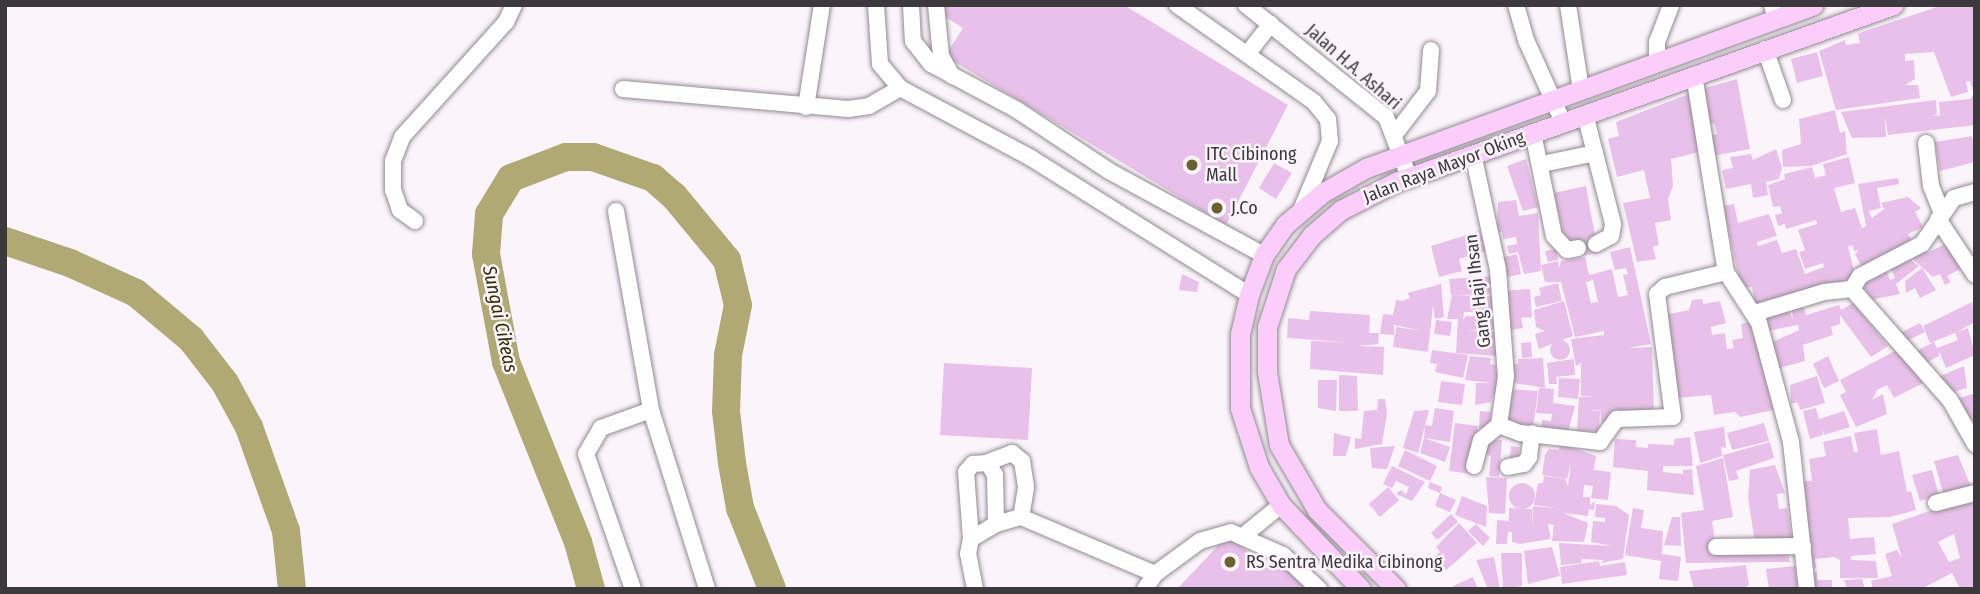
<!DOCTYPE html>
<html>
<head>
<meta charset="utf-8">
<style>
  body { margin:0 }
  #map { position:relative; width:1980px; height:594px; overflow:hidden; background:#fbf4fb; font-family:"Fira Sans Condensed",sans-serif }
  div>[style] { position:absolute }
  .river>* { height:28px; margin:-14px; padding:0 14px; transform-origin:14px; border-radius:14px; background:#b1a975 }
  .building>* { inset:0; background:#e8c0e9 }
  .round { border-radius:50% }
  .roads { filter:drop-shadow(0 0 2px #918b91) drop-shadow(0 0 2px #918b91) }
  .minor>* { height:16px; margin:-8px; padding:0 8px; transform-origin:8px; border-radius:8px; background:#fff }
  .major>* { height:19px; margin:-9.5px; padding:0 9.5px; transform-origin:9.5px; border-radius:9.5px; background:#facdfb }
  .dots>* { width:19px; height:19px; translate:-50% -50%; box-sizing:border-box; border:4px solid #fbf4fb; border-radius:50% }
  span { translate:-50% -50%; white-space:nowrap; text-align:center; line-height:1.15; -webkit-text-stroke:5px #fbf4fb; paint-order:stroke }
  .street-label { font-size:18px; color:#3c393c }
  .poi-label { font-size:18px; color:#3c393c }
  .left { translate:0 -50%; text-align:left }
  .water-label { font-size:19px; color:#322b00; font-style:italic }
  .frame { position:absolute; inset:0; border:7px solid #3c393c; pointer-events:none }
</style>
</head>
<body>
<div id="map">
  <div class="river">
    <i style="left:5px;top:241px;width:69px;rotate:18.7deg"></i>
    <i style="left:70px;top:263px;width:72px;rotate:24.4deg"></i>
    <i style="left:136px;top:293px;width:72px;rotate:39.9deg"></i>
    <i style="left:191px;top:339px;width:56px;rotate:52.3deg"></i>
    <i style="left:225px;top:383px;width:50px;rotate:61.4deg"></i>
    <i style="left:249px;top:427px;width:110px;rotate:70.4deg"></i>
    <i style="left:286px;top:531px;width:58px;rotate:84.1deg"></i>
    <i style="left:591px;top:589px;width:49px;rotate:-105.5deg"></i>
    <i style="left:578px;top:542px;width:194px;rotate:-111.8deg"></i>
    <i style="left:506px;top:362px;width:110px;rotate:-100.5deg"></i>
    <i style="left:486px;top:254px;width:40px;rotate:-85.7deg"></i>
    <i style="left:489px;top:214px;width:42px;rotate:-58.6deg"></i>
    <i style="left:511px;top:178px;width:59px;rotate:-20.9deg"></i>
    <i style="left:566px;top:157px;width:27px"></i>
    <i style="left:593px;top:157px;width:64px;rotate:19.3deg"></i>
    <i style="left:653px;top:178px;width:28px;rotate:41deg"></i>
    <i style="left:674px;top:196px;width:83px;rotate:50.4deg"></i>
    <i style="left:727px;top:260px;width:46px;rotate:76.3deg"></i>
    <i style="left:738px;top:305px;width:51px;rotate:101.3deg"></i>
    <i style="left:728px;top:355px;width:56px;rotate:92deg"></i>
    <i style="left:726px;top:411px;width:52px;rotate:83.4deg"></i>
    <i style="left:732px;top:463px;width:46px;rotate:79.9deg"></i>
    <i style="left:740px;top:508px;width:87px;rotate:68.4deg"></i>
  </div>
  <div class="building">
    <i style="clip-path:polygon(943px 5px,1124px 5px,1288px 105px,1226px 225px,945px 56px,963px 28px,939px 13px)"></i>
    <i style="clip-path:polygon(1943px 5px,1975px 5px,1975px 125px,1888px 135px,1885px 116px,1886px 137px,1852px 138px,1841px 112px,1936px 100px,1937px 114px,1932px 116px,1940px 115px,1939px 102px,1970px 99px,1974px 94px,1970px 81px,1966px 82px,1968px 92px,1951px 97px,1934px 52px,1905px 54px,1905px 61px,1914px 60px,1915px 79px,1905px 85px,1918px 85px,1920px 98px,1836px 110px,1819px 51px,1845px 40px,1846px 45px,1860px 43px,1858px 34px,1865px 31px)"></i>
    <i style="clip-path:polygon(1817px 52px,1823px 76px,1797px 83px,1791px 59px)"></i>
    <i style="clip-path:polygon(1737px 79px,1750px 149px,1712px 156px,1709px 136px,1717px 134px,1714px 123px,1706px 125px,1698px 90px)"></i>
    <i style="clip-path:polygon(1691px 93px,1703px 151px,1671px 159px,1673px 186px,1668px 199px,1671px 220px,1655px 223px,1659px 245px,1653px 247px,1656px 259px,1637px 262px,1623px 203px,1650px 198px,1644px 170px,1617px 177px,1608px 139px,1619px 136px,1616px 122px)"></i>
    <i style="clip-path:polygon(1835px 110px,1840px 133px,1845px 131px,1847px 154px,1811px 166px,1783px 167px,1782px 150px,1801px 144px,1799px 119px)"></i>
    <i style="clip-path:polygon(1972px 136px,1975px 162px,1940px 171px,1935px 142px)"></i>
    <i style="clip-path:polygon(1776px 149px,1782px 168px,1779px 179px,1766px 182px,1768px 195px,1753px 198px,1751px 184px,1726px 189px,1722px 170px,1733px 168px,1730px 157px,1751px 154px,1753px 160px)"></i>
    <i style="clip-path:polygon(1849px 157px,1855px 183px,1834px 188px,1841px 212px,1855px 208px,1862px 228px,1866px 226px,1858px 184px,1898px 178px,1899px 184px,1877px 188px,1881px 208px,1869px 211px,1872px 218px,1884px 209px,1881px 203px,1908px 197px,1921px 208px,1915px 212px,1923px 227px,1908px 234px,1915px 246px,1864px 271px,1855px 254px,1859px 250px,1854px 251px,1852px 245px,1848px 247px,1856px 277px,1756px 309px,1752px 287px,1741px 288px,1723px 206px,1734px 204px,1738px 223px,1769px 214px,1777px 236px,1757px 242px,1758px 246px,1777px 240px,1782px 253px,1796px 249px,1805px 274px,1824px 267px,1823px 263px,1805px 269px,1799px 252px,1805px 250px,1798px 230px,1817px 224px,1816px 220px,1786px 229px,1785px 224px,1778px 226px,1775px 215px,1782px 213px,1780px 206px,1773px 207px,1768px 185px,1785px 179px,1784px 174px,1812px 167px,1815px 178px,1826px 175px,1823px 164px)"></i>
    <i style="clip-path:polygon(1526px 159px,1538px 207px,1523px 211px,1507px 166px)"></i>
    <i style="clip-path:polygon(1274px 163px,1292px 173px,1276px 199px,1259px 188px)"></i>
    <i style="clip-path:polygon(1586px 186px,1598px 253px,1580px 256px,1578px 244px,1566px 247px,1554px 193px)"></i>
    <i style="clip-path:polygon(1516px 200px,1519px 216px,1538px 213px,1541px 271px,1524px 274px,1518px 252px,1509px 254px,1507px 246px,1517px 244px,1516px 237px,1503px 239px,1502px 232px,1497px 232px,1498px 202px)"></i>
    <i style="clip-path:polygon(1480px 231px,1486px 251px,1459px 259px,1462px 271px,1439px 277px,1431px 246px)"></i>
    <i style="clip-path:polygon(1951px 241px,1964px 267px,1947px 276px,1951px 282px,1945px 285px,1940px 274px,1933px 277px,1908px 255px,1924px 246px,1927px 253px)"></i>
    <i style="clip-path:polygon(evenodd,1630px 247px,1651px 344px,1628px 348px,1652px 347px,1654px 414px,1601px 422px,1600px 406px,1600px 410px,1588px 410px,1600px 411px,1599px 432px,1577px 431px,1579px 397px,1597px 397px,1581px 396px,1581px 363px,1576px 366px,1571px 339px,1604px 335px,1604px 331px,1575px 337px,1561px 282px,1545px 282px,1541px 265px,1558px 261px,1559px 268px,1561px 261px,1585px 257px,1589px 275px,1612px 269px,1618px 297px,1628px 295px,1623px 275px,1628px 274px,1626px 268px,1615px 270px,1610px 252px,1630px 247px,1593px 280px,1598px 302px,1591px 303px,1586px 282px,1593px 280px)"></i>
    <i style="clip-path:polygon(1556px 249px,1558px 260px,1548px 262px,1545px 251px)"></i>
    <i style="clip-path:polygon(1517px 254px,1521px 274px,1504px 278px,1499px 258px)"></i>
    <i style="clip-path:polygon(1907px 257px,1919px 266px,1896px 284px,1900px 294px,1871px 300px,1861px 280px,1886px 269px,1890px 280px,1895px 278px,1889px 264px)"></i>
    <i style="clip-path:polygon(1922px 268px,1936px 290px,1920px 298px,1915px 288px,1906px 293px,1905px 281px)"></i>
    <i style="clip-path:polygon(1182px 274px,1199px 282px,1197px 292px,1179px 290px)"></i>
    <i style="clip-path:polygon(1493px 276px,1490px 294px,1451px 295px,1449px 279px)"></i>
    <i style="clip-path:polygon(1558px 283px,1562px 301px,1536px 307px,1534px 297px,1541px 295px,1539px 288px)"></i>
    <i style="clip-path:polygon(1441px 284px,1444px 317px,1435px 319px,1433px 306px,1428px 352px,1393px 347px,1396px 327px,1423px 331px,1394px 325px,1394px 335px,1380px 334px,1383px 314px,1393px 315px,1396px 300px,1403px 301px,1410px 298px,1408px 293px)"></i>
    <i style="clip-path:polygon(1530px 289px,1532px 317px,1521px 318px,1523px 328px,1511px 330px,1503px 291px)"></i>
    <i style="clip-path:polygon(1452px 295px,1494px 296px,1494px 313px,1464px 312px,1463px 320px,1466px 316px,1497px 316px,1494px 330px,1467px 330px,1495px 332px,1497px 356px,1456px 353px,1458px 319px,1447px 319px)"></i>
    <i style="clip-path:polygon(1702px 299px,1703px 304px,1720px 301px,1726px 323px,1711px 327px,1712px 335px,1725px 333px,1727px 349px,1734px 348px,1732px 340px,1743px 338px,1741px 324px,1754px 321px,1774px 410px,1740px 417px,1735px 412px,1714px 415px,1711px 395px,1677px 398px,1665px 315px,1689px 310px,1692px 300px)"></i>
    <i style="clip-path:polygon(1564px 301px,1573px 336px,1539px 349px,1535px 334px,1545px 331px,1536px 327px,1534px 310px)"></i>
    <i style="clip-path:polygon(1802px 302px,1806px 315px,1839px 305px,1841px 310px,1853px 303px,1888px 346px,1871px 357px,1840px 315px,1840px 324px,1831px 327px,1833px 335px,1803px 345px,1805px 361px,1776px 369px,1768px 344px,1799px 330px,1798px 325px,1767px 331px,1762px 311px,1787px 305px,1793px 320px,1791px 305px)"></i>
    <i style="clip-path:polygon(1972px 302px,1975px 322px,1957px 332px,1968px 328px,1975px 355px,1946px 368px,1939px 351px,1939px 356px,1924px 364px,1913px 353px,1934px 342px,1937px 348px,1958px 340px,1955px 333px,1930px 343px,1923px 326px)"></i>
    <i style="clip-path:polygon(1310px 311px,1370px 315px,1369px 333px,1379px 333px,1378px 344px,1358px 346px,1384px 347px,1383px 375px,1310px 369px,1311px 341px,1345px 342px,1287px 338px,1288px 318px,1309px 320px)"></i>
    <i style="clip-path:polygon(1436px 320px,1452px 322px,1450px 336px,1434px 334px)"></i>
    <i style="clip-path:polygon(1920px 323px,1925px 332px,1903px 343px,1898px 334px)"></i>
    <i class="round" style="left:1550px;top:340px;width:20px;height:20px"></i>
    <i style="clip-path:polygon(1531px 342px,1532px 357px,1522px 358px,1521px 343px)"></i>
    <i style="clip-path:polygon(1432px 350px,1468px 355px,1463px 378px,1435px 372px,1437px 364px,1430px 363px)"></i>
    <i style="clip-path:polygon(1895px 351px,1925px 382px,1894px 398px,1887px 385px,1877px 390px,1872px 400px,1883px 394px,1887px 414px,1856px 427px,1840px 395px,1846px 392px,1840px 380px)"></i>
    <i style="clip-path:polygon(1470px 356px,1491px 358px,1490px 364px,1496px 365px,1499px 393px,1494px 393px,1491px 402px,1475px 405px,1476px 383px,1492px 383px,1465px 380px)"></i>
    <i style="clip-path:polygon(1828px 356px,1839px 381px,1824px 388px,1813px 364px)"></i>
    <i style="clip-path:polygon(1543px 358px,1545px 388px,1514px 383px,1511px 365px,1518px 364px,1518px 359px)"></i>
    <i style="clip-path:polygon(1574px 359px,1575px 375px,1556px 377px,1557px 384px,1549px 384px,1547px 363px)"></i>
    <i style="clip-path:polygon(944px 363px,1032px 368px,1028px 440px,940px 435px)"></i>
    <i style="clip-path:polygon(1964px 366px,1967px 388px,1947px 394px,1940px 376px)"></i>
    <i style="clip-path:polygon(1339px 375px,1357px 376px,1358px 411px,1339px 411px)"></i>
    <i style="clip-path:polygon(1817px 376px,1825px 403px,1800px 410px,1798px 403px,1791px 403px,1790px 385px)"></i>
    <i style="clip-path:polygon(1559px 378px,1580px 379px,1578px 399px,1558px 397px)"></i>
    <i style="clip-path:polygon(1318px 380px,1337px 380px,1336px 411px,1318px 408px)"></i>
    <i style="clip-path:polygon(1441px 381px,1465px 384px,1462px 405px,1438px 402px)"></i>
    <i style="clip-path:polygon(1539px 388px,1554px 389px,1553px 403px,1575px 406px,1568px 432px,1541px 431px,1542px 420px,1551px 421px,1552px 414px,1536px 413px)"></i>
    <i style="clip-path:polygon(1510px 389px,1538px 391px,1533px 429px,1512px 428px,1513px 421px,1508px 420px)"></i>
    <i style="clip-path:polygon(1975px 393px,1975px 418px,1965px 423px,1957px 399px)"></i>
    <i style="clip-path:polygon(1378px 399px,1385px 399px,1387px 413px,1382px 444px,1355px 449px,1355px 438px,1361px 439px,1364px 411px,1377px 410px)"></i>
    <i style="clip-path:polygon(1435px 408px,1454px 411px,1450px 442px,1424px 438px,1425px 425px,1432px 426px)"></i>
    <i style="clip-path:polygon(1816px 408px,1819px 419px,1844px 411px,1850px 427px,1824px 435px,1822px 428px,1823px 435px,1810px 439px,1803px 411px)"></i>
    <i style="clip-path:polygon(1429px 410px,1418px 453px,1403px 448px,1414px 411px)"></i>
    <i style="clip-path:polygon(1480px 411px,1491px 412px,1489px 428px,1479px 428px)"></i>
    <i style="clip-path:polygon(1455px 423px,1478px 426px,1472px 474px,1449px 471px)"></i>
    <i style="clip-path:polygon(1764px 423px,1769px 441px,1732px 450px,1727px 433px)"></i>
    <i style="clip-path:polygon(1724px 427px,1726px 448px,1721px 447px,1722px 456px,1700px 463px,1694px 432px)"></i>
    <i style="clip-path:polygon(1877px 429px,1881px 455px,1899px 451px,1907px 492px,1911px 491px,1916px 510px,1890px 517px,1848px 518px,1850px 539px,1874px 537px,1876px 554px,1851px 556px,1851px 560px,1876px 561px,1878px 578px,1840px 578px,1840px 560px,1834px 557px,1815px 559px,1816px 568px,1808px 569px,1810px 541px,1797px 481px,1812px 481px,1809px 459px,1826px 456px,1823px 442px,1851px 436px,1854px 452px,1858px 452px,1854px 433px)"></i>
    <i style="clip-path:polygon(1334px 433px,1351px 437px,1346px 456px,1333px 456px)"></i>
    <i style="clip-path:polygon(1690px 437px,1693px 466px,1663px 466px,1663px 472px,1683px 474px,1683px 470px,1692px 469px,1694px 495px,1647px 490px,1648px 471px,1613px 467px,1615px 439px,1636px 440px,1636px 447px,1648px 448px,1648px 444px,1674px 445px,1674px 439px)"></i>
    <i style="clip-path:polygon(1424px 438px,1450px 447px,1445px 462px,1420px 453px)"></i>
    <i style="clip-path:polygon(1490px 439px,1502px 440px,1499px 477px,1489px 476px,1491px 456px,1484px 454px)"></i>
    <i style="clip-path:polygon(1770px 442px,1774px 458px,1736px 471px,1739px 479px,1729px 481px,1723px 455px)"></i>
    <i style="clip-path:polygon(1560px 443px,1596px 456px,1594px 470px,1611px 472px,1608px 500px,1591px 498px,1593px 486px,1584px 485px,1583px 497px,1590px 497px,1590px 505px,1595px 501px,1594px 510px,1589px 509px,1588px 516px,1563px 513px,1588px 523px,1584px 542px,1552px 541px,1554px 525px,1548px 524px,1551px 539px,1520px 544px,1512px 542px,1512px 532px,1508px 532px,1507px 544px,1496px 544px,1497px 520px,1509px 521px,1509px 508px,1532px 509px,1532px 529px,1533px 506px,1565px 509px,1534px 505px,1538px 483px,1543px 483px,1544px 476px,1565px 479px,1568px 486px,1571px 462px,1567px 479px,1542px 475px,1545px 455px,1549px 449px,1559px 450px)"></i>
    <i style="clip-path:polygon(1395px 446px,1387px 469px,1372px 468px,1370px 448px)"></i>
    <i style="clip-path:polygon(1511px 446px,1519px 447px,1518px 460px,1510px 459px)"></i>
    <i style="clip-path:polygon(1405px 450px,1437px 466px,1430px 481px,1398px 466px)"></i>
    <i style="clip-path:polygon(1958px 455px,1971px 487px,1945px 500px,1934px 461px)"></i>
    <i style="clip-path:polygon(1723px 458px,1733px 517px,1712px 521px,1715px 541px,1787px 548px,1790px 562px,1686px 563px,1681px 513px,1704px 510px,1696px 466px)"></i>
    <i style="clip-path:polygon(1775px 465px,1785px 493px,1777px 494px,1779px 509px,1787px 508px,1792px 542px,1755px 543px,1748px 498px,1750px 470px)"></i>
    <i style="clip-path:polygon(1392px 466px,1425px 482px,1412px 501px,1396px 494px,1401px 490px,1406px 494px,1409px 487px,1396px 481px,1392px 488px,1383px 484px)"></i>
    <i style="clip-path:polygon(1932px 470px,1939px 496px,1920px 501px,1912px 475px)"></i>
    <i style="clip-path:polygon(1486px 477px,1507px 478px,1505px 514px,1489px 513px)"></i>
    <i style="clip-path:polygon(1430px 482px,1442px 487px,1440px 493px,1428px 488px)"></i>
    <i class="round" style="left:1509px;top:483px;width:26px;height:26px"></i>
    <i style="clip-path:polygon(1388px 487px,1399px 500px,1380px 517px,1369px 504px)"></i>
    <i style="clip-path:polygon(1440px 493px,1456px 500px,1450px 512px,1435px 506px)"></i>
    <i style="clip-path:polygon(1462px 496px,1487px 506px,1486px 527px,1455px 515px)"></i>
    <i style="clip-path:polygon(evenodd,1970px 497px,1975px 510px,1975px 589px,1960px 589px,1952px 573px,1921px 589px,1873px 589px,1871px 581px,1892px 576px,1885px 554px,1897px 550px,1902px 558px,1892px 524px,1970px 497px,1954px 534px,1960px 558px,1949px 562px,1938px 542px,1954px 534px)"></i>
    <i style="clip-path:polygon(1596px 504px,1616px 506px,1629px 515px,1623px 559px,1601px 563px,1604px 560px,1582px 559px,1581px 563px,1561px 565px,1559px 543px,1612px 546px,1591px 542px,1593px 521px,1605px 522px,1605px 518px,1595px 517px)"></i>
    <i style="clip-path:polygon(1633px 508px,1644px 510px,1641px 528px,1663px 531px,1662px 554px,1681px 557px,1678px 581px,1659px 579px,1661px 561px,1625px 555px)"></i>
    <i style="clip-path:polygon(1451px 514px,1458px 522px,1437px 540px,1431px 533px)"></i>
    <i style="clip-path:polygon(1672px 517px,1680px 517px,1681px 546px,1664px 545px)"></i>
    <i style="clip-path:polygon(1459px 523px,1477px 543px,1446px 570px,1434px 557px,1440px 552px,1436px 547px)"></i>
    <i style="clip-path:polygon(1476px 524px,1490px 538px,1483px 546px,1468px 531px)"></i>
    <i style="clip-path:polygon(1229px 534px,1264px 568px,1276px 556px,1309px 589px,1177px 589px)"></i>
    <i style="clip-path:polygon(1552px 547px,1560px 576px,1528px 584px,1524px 551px)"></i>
    <i style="clip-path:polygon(1501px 553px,1522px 553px,1522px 586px,1503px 589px)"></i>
    <i style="clip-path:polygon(1494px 557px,1500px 589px,1488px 589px,1476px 560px)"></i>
    <i style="clip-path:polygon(1599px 561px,1600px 566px,1625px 562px,1627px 575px,1562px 584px,1560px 567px)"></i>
    <i style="clip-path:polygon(1746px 565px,1749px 585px,1742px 589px,1694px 589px,1689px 571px)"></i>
    <i style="clip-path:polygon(1795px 566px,1798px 588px,1769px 589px,1766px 569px)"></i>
    <i style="clip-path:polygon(1806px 572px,1817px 572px,1817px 580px,1832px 580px,1832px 589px,1811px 589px)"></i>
    <i style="clip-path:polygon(1473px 577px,1478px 589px,1454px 589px,1453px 586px)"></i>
    <i style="clip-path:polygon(1862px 579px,1865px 589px,1847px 589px,1844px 580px)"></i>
  </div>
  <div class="roads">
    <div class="minor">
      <i style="left:876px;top:5px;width:59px;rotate:86.1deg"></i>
      <i style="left:880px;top:64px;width:31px;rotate:50deg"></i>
      <i style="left:900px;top:88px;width:149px;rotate:28.1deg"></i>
      <i style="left:1031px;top:158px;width:257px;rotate:32.1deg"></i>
      <i style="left:911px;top:5px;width:36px;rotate:87deg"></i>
      <i style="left:913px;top:41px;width:29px;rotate:52deg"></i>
      <i style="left:931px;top:64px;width:98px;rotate:28.1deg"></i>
      <i style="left:1017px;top:110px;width:110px;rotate:33.5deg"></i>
      <i style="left:1109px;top:171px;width:176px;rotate:28.5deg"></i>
      <i style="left:936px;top:5px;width:51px;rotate:84.4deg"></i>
      <i style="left:941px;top:56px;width:23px;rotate:61deg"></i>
      <i style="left:1177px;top:5px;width:168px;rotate:35.3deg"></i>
      <i style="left:1314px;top:102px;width:22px;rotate:51deg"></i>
      <i style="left:1328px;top:119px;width:22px;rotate:85deg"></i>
      <i style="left:1330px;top:141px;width:73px;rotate:112.7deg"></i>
      <i style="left:1246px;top:5px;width:179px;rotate:38.7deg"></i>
      <i style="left:1386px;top:117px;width:64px;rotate:69deg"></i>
      <i style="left:1516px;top:5px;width:36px;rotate:74deg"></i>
      <i style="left:1526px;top:40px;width:90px;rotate:65.7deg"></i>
      <i style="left:1568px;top:5px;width:86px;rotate:81.3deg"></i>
      <i style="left:1772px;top:5px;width:15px;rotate:74deg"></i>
      <i style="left:1765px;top:49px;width:54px;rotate:70.6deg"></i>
      <i style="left:1248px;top:53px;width:37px;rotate:-52deg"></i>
      <i style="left:1657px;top:63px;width:21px;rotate:-90deg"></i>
      <i style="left:1657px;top:42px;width:40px;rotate:-69deg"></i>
      <i style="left:1694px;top:75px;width:200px;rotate:80.8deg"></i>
      <i style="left:1726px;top:272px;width:61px;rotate:57.1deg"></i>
      <i style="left:1759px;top:323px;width:123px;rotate:74.9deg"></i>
      <i style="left:1791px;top:442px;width:148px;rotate:83.8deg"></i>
      <i style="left:623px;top:89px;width:226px;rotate:5.1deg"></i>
      <i style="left:848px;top:109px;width:21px;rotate:-8deg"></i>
      <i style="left:869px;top:106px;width:36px;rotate:-30deg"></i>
      <i style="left:806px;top:107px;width:103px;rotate:-81.1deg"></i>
      <i style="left:1585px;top:114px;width:114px;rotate:75.7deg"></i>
      <i style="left:1613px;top:224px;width:12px;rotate:99deg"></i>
      <i style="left:1611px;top:236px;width:17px;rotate:152deg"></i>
      <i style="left:1533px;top:133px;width:105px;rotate:78.5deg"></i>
      <i style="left:1554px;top:236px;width:19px;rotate:47deg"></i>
      <i style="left:1567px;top:250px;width:11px;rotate:-10deg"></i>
      <i style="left:1395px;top:134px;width:54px;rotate:-52.5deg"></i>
      <i style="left:1428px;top:91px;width:41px;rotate:-85.8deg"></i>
      <i style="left:1926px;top:143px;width:43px;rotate:83.4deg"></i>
      <i style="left:1931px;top:186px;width:29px;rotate:68deg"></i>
      <i style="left:1473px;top:154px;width:119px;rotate:77.8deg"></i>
      <i style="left:1498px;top:270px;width:106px;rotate:85.7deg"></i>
      <i style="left:1506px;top:376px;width:49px;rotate:98.1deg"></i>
      <i style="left:1499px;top:425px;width:23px;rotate:140deg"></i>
      <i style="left:1481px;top:440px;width:27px;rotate:105deg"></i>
      <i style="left:1542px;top:164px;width:54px;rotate:-11.7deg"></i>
      <i style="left:616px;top:211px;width:202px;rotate:80deg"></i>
      <i style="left:651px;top:410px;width:188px;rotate:72.6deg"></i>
      <i style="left:1938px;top:219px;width:67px;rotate:56.5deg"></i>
      <i style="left:415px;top:221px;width:19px;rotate:-144deg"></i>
      <i style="left:400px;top:210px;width:21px;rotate:-109deg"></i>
      <i style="left:393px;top:190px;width:29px;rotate:-90deg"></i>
      <i style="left:393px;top:161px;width:26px;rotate:-69deg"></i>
      <i style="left:402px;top:137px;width:155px;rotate:-47.9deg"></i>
      <i style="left:506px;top:22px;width:19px;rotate:-65deg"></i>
      <i style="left:1852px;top:289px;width:148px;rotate:48.6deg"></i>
      <i style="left:1950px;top:400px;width:51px;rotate:60.4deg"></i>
      <i style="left:1852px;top:289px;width:15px;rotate:-58deg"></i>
      <i style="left:1860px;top:276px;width:70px;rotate:-27.3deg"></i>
      <i style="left:1922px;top:244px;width:56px;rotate:-55.2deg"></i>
      <i style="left:1954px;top:198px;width:22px;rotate:-16deg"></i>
      <i style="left:1755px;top:313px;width:72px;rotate:-16.9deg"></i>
      <i style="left:1824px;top:292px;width:28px;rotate:-6deg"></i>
      <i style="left:1499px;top:425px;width:22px;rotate:21deg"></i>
      <i style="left:1520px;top:433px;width:81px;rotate:6.4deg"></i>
      <i style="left:1600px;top:442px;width:29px;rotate:-54deg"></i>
      <i style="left:1617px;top:419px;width:56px;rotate:-2deg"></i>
      <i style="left:1673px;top:417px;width:124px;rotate:-97.4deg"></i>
      <i style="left:1657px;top:294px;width:11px;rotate:-41deg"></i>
      <i style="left:1665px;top:287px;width:63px;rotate:-13.8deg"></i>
      <i style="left:986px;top:463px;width:28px;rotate:-21deg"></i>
      <i style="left:1012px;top:453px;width:13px;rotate:39deg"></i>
      <i style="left:1022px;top:461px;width:26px;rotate:81deg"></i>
      <i style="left:1026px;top:487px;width:30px;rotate:99deg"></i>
      <i style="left:1508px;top:467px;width:16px;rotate:-11deg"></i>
      <i style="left:1524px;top:464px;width:9px;rotate:-54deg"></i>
      <i style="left:1529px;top:457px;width:24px;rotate:-83deg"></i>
      <i style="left:1936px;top:503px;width:40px;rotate:-14.4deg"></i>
      <i style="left:1243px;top:536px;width:49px;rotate:-39.2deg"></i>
      <i style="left:971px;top:539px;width:67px;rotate:-94.3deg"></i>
      <i style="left:966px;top:472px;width:11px;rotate:-49deg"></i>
      <i style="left:973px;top:464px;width:15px;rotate:-4deg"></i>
      <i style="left:988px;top:463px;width:14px;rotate:60deg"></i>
      <i style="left:995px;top:475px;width:49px;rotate:88.8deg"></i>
      <i style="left:1716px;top:547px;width:87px;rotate:-0.7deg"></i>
      <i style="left:633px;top:589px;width:143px;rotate:-109.2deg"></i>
      <i style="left:586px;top:454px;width:30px;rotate:-60deg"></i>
      <i style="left:601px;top:428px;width:53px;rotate:-19.8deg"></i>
      <i style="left:975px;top:589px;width:36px;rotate:-101deg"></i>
      <i style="left:968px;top:554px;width:15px;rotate:-79deg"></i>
      <i style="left:971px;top:539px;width:29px;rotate:-31deg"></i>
      <i style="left:996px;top:524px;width:26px;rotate:-16deg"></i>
      <i style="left:1021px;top:517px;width:146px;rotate:23deg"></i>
      <i style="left:1155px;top:574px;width:56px;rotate:-36.3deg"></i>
      <i style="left:1200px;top:541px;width:32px;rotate:-16deg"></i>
      <i style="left:1231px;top:532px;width:57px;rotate:23.9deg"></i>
      <i style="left:1283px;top:555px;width:50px;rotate:43.4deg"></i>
      <i style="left:1145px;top:589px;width:18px;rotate:-56deg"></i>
    </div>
    <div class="major">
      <i style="left:1361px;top:589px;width:116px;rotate:-133.6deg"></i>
      <i style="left:1281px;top:505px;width:44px;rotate:-120.1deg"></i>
      <i style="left:1259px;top:467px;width:62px;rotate:-107.9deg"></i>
      <i style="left:1240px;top:408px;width:74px;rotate:-90deg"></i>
      <i style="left:1240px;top:334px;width:40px;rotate:-77deg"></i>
      <i style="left:1249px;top:295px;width:43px;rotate:-69.4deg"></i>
      <i style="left:1264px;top:255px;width:38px;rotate:-55deg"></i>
      <i style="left:1286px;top:224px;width:48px;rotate:-40.7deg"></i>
      <i style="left:1322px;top:193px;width:51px;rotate:-29.6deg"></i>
      <i style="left:1366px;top:168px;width:476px;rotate:-20deg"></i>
      <i style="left:1396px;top:589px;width:112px;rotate:-135deg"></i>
      <i style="left:1317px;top:510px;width:75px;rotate:-120.3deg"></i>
      <i style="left:1279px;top:445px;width:74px;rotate:-99.3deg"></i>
      <i style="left:1267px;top:372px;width:45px;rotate:-90deg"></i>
      <i style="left:1267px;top:327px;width:61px;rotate:-71.9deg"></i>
      <i style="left:1286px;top:269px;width:43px;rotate:-52.6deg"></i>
      <i style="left:1312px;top:235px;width:38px;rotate:-41deg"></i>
      <i style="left:1341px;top:210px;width:62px;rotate:-27deg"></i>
      <i style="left:1396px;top:182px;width:528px;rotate:-19.6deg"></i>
    </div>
  </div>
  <div class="dots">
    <i style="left:1192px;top:165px;background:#6a612e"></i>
    <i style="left:1217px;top:208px;background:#6a612e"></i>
    <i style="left:1230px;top:562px;background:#6a612e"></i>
  </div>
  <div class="street-label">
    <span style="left:1353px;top:67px;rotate:41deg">Jalan H.A. Ashari</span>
    <span style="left:1444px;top:167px;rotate:-21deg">Jalan Raya Mayor Oking</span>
    <span style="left:1478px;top:291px;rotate:-97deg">Gang Haji Ihsan</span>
  </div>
  <div class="poi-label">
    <span class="left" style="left:1206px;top:165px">ITC Cibinong<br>Mall</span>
    <span class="left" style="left:1231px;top:208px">J.Co</span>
    <span class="left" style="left:1246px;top:562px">RS Sentra Medika Cibinong</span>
  </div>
  <div class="water-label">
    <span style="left:500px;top:319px;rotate:78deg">Sungai Cikeas</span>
  </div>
  <div class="frame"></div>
</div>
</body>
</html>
